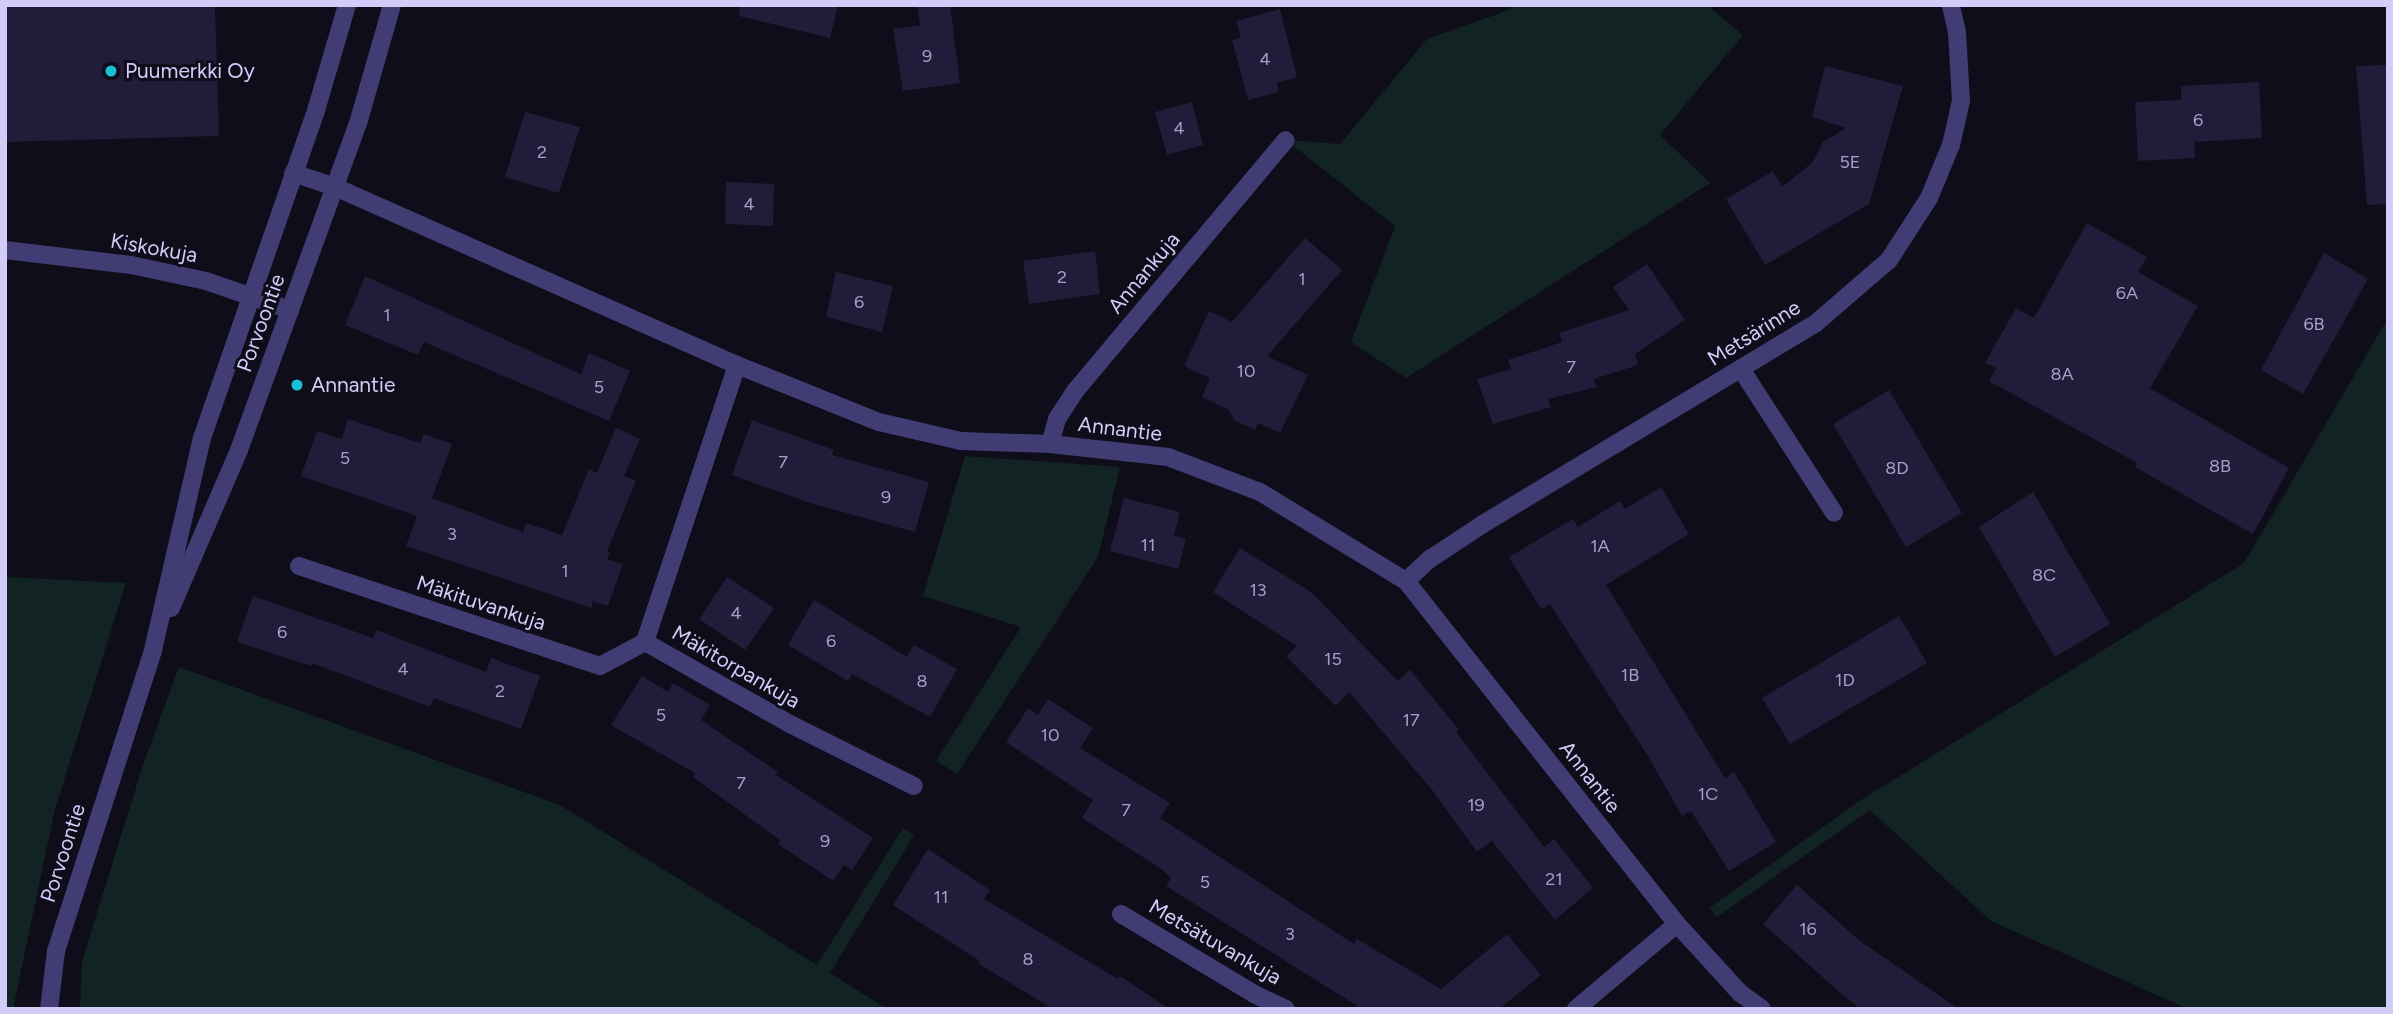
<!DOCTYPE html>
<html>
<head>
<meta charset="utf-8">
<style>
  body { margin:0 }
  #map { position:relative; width:2393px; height:1014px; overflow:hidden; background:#0f0d1a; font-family:Figtree,sans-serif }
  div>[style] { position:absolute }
  .green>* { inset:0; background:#112323 }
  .building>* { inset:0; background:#221b39 }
  .minor>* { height:18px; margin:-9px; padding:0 9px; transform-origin:9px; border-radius:9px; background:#413d74 }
  .tertiary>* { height:18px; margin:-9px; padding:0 9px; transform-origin:9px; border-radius:9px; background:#413d74 }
  .dots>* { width:19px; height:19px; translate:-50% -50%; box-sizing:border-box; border:4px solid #0f0d1a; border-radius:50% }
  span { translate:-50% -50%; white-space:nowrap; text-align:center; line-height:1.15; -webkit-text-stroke:6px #0f0d1a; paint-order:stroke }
  .number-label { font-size:18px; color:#a6a0c9 }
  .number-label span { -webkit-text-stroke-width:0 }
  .poi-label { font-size:21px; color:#d2ccf9 }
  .left { translate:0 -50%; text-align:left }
  .street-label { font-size:21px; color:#d2ccf9 }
  .frame { position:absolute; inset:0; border:7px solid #d2ccf9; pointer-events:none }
</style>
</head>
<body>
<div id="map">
  <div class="green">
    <i style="clip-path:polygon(1513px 5px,1707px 5px,1743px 35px,1660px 135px,1710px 183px,1406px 378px,1351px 342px,1395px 226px,1286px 140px,1340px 144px,1427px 39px,1509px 10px)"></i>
    <i style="clip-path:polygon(2388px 318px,2388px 1009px,2188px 1009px,1991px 921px,1870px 810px,1717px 917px,1709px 908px,1861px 800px,2244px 563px)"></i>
    <i style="clip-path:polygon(965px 456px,1120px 467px,1098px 557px,957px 774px,936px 761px,1021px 627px,923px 596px)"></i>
    <i style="clip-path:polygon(5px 577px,126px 583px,55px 809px,13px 1009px,5px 1009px)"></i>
    <i style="clip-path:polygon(179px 667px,560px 805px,817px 965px,903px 828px,914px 835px,830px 973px,887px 1009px,80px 1009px,82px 961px,144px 762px)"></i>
  </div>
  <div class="building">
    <i style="clip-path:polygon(5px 5px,215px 5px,219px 136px,5px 142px)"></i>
    <i style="clip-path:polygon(740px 5px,838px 5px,830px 38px,739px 16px)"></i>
    <i style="clip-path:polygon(917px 5px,950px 5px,960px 83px,903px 91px,893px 29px,920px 25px)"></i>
    <i style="clip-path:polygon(1280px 9px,1297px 77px,1277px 83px,1279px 92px,1248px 100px,1232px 40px,1241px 38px,1236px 21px)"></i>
    <i style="clip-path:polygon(2388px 65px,2388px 204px,2367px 205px,2356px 66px)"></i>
    <i style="clip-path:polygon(1825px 66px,1903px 86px,1869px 204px,1765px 265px,1726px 199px,1773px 171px,1782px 187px,1812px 163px,1823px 142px,1846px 128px,1812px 117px)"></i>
    <i style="clip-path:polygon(2259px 82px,2262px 138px,2194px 142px,2195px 158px,2138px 161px,2135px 102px,2181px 100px,2181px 86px)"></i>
    <i style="clip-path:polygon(1192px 102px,1203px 145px,1167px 155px,1155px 112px)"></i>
    <i style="clip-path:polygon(525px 112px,580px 127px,559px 193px,505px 177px)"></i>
    <i style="clip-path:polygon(726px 182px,774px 184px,773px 226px,725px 224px)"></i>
    <i style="clip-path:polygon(2087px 223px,2147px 257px,2138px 272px,2198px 306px,2150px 388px,2289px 468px,2253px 534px,2135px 467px,2137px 463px,1989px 381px,1996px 368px,1985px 363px,2016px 308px,2034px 318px)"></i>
    <i style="clip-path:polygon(1305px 238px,1342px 270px,1267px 356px,1308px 375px,1280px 433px,1258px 423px,1255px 430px,1234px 420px,1229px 410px,1202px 397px,1210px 378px,1184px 366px,1209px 311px,1232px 322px)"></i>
    <i style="clip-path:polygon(1095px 251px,1100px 294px,1029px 304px,1023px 261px)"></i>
    <i style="clip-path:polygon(2324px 253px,2368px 279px,2303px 394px,2261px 370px)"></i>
    <i style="clip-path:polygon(1647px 264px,1685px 320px,1635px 354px,1638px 365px,1594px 379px,1597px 387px,1548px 399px,1551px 407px,1493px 424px,1477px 379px,1511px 369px,1508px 360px,1562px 342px,1559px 333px,1629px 310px,1613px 287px)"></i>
    <i style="clip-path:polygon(836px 272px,893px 286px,882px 332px,826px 317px)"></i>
    <i style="clip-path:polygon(365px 276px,581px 374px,589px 353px,630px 371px,609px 421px,424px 342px,418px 355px,345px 325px)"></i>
    <i style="clip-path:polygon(1889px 390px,1962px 513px,1906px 547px,1833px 424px)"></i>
    <i style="clip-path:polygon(348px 419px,420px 443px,424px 434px,452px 444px,432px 498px,523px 532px,526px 523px,562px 535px,589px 469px,597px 473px,616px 428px,640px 439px,624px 476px,636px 481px,607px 551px,610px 552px,607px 559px,623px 564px,608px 606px,593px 601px,591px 608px,406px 546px,417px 516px,301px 476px,317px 431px,342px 439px)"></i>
    <i style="clip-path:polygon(752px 420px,834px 450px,832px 455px,929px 482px,915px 532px,810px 503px,732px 475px)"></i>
    <i style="clip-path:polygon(1661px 487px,1689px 534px,1606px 585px,1725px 778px,1734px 772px,1776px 842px,1729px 871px,1691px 811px,1682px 816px,1648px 756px,1550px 604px,1541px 609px,1509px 557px,1573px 519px,1578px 527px,1620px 501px,1625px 509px)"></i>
    <i style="clip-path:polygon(2033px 492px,2110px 624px,2055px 657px,1979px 527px)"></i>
    <i style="clip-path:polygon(1124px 498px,1180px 512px,1174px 536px,1186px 539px,1178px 569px,1110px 551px)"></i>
    <i style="clip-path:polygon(1240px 548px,1311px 592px,1398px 681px,1410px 670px,1459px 730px,1456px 732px,1544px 847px,1554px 839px,1593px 888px,1555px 920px,1492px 841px,1477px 852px,1433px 791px,1349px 692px,1336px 706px,1286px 656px,1297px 646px,1213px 592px)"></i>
    <i style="clip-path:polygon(727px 577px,774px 608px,745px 650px,699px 619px)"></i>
    <i style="clip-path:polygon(253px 596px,373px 638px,376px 630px,486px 672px,491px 658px,540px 676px,521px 729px,434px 698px,430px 707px,312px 663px,311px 666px,237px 642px)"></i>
    <i style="clip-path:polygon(814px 600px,907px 657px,914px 645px,957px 669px,930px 717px,852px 674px,848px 681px,788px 645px)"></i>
    <i style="clip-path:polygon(1899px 616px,1927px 663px,1790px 744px,1762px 698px)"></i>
    <i style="clip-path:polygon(642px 676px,668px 692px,673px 683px,710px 705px,701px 720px,778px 772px,776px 775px,873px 838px,852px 870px,844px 865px,833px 881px,778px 844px,780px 840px,693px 777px,695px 773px,611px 725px)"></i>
    <i style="clip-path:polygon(1048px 699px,1093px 728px,1080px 748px,1170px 803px,1160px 818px,1354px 944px,1357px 939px,1441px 989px,1507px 934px,1541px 975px,1499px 1009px,1362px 1009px,1166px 886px,1171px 878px,1160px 868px,1082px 818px,1093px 800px,1006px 742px,1028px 708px,1038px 715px)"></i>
    <i style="clip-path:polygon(928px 849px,990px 890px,984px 899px,1118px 979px,1120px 976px,1169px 1009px,1053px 1009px,979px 964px,980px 961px,893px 905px)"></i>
    <i style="clip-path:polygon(1797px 885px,1860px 941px,1959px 1009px,1861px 1009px,1845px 997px,1763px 924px)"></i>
  </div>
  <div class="minor">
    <i style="left:293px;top:173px;width:44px;rotate:18.4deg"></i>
    <i style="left:335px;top:187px;width:440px;rotate:23.9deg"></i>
    <i style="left:737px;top:365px;width:153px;rotate:21.9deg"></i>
    <i style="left:879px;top:422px;width:84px;rotate:13deg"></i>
    <i style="left:961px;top:441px;width:89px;rotate:1.9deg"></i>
    <i style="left:1050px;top:444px;width:119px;rotate:6.3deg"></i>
    <i style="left:1168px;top:457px;width:98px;rotate:20.8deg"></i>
    <i style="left:1260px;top:492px;width:171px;rotate:31.4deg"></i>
    <i style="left:1406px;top:581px;width:437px;rotate:51.7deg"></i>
    <i style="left:1677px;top:924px;width:93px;rotate:47.6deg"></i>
    <i style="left:1740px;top:993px;width:27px;rotate:36deg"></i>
    <i style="left:5px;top:250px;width:127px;rotate:6.8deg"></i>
    <i style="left:131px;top:265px;width:77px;rotate:12deg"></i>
    <i style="left:206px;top:281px;width:89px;rotate:19deg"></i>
    <i style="left:737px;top:365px;width:292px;rotate:108.4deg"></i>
    <i style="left:645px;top:642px;width:169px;rotate:29.5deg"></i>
    <i style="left:792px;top:725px;width:136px;rotate:26.6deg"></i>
    <i style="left:1741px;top:369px;width:171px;rotate:57.1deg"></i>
    <i style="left:1050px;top:444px;width:26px;rotate:-74deg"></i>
    <i style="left:1057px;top:419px;width:35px;rotate:-57deg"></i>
    <i style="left:1076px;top:390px;width:326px;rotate:-50deg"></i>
    <i style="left:299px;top:566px;width:317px;rotate:18.4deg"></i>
    <i style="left:600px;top:666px;width:51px;rotate:-28.1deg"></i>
    <i style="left:1406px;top:581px;width:33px;rotate:-43deg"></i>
    <i style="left:1430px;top:559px;width:64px;rotate:-33.4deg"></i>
    <i style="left:1483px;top:524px;width:389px;rotate:-31.1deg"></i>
    <i style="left:1816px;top:323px;width:96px;rotate:-40.8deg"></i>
    <i style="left:1889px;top:260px;width:74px;rotate:-57.2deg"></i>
    <i style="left:1929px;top:198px;width:57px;rotate:-67.5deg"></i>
    <i style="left:1951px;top:145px;width:45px;rotate:-77.2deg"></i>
    <i style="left:1961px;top:101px;width:69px;rotate:-93.3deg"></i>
    <i style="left:1957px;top:32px;width:28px;rotate:-103deg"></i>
    <i style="left:1121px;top:914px;width:155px;rotate:31deg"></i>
    <i style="left:1254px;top:994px;width:35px;rotate:25deg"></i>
    <i style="left:1576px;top:1009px;width:132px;rotate:-40.1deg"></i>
  </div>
  <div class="tertiary">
    <i style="left:171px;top:608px;width:172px;rotate:-66.7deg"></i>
    <i style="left:239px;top:450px;width:351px;rotate:-70deg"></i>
    <i style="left:359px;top:120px;width:120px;rotate:-74deg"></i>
    <i style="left:49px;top:1009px;width:58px;rotate:-83.1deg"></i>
    <i style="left:56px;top:951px;width:316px;rotate:-72.1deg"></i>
    <i style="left:153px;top:650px;width:218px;rotate:-77deg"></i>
    <i style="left:202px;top:438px;width:350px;rotate:-70.8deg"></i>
    <i style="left:317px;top:107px;width:106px;rotate:-73.6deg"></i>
  </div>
  <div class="dots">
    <i style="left:111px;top:71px;background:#1abfd6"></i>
    <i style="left:297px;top:385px;background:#1abfd6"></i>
  </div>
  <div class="number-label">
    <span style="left:927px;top:56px">9</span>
    <span style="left:1265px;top:59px">4</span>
    <span style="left:2198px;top:120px">6</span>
    <span style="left:1179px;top:128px">4</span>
    <span style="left:542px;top:152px">2</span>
    <span style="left:1850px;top:162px">5E</span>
    <span style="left:749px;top:204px">4</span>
    <span style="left:1062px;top:277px">2</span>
    <span style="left:1302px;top:279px">1</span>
    <span style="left:2127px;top:293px">6A</span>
    <span style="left:859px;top:302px">6</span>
    <span style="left:387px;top:315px">1</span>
    <span style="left:2314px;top:324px">6B</span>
    <span style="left:1571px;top:367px">7</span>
    <span style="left:1246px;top:371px">10</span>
    <span style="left:2062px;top:374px">8A</span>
    <span style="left:599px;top:387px">5</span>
    <span style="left:345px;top:458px">5</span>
    <span style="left:783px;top:462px">7</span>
    <span style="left:2220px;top:466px">8B</span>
    <span style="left:1897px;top:468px">8D</span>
    <span style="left:886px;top:497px">9</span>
    <span style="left:452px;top:534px">3</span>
    <span style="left:1148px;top:545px">11</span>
    <span style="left:1600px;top:546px">1A</span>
    <span style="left:565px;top:571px">1</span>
    <span style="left:2044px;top:575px">8C</span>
    <span style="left:1258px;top:590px">13</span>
    <span style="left:736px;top:613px">4</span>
    <span style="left:282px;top:632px">6</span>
    <span style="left:831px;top:641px">6</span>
    <span style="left:1333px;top:659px">15</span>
    <span style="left:403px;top:669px">4</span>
    <span style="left:1630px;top:675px">1B</span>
    <span style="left:1845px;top:680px">1D</span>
    <span style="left:922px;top:681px">8</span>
    <span style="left:500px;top:691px">2</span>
    <span style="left:661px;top:715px">5</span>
    <span style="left:1411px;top:720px">17</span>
    <span style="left:1050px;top:735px">10</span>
    <span style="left:741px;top:783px">7</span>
    <span style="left:1708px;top:794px">1C</span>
    <span style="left:1476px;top:805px">19</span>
    <span style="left:1126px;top:810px">7</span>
    <span style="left:825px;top:841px">9</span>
    <span style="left:1554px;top:879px">21</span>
    <span style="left:1205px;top:882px">5</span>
    <span style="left:941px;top:897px">11</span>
    <span style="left:1808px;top:929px">16</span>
    <span style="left:1290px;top:934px">3</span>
    <span style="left:1028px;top:959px">8</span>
  </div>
  <div class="poi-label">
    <span class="left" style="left:125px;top:71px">Puumerkki Oy</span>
    <span class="left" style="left:311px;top:385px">Annantie</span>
  </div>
  <div class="street-label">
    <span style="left:154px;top:248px;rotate:10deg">Kiskokuja</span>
    <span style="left:1144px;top:273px;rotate:-50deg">Annankuja</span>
    <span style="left:261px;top:323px;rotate:-70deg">Porvoontie</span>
    <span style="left:1754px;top:333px;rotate:-32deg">Metsärinne</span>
    <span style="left:1120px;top:429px;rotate:7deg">Annantie</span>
    <span style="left:481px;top:603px;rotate:18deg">Mäkituvankuja</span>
    <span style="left:736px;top:667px;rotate:30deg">Mäkitorpankuja</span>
    <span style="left:1590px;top:777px;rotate:52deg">Annantie</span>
    <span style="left:63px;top:853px;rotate:-72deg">Porvoontie</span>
    <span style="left:1215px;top:942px;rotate:30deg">Metsätuvankuja</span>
  </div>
  <div class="frame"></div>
</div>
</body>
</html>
